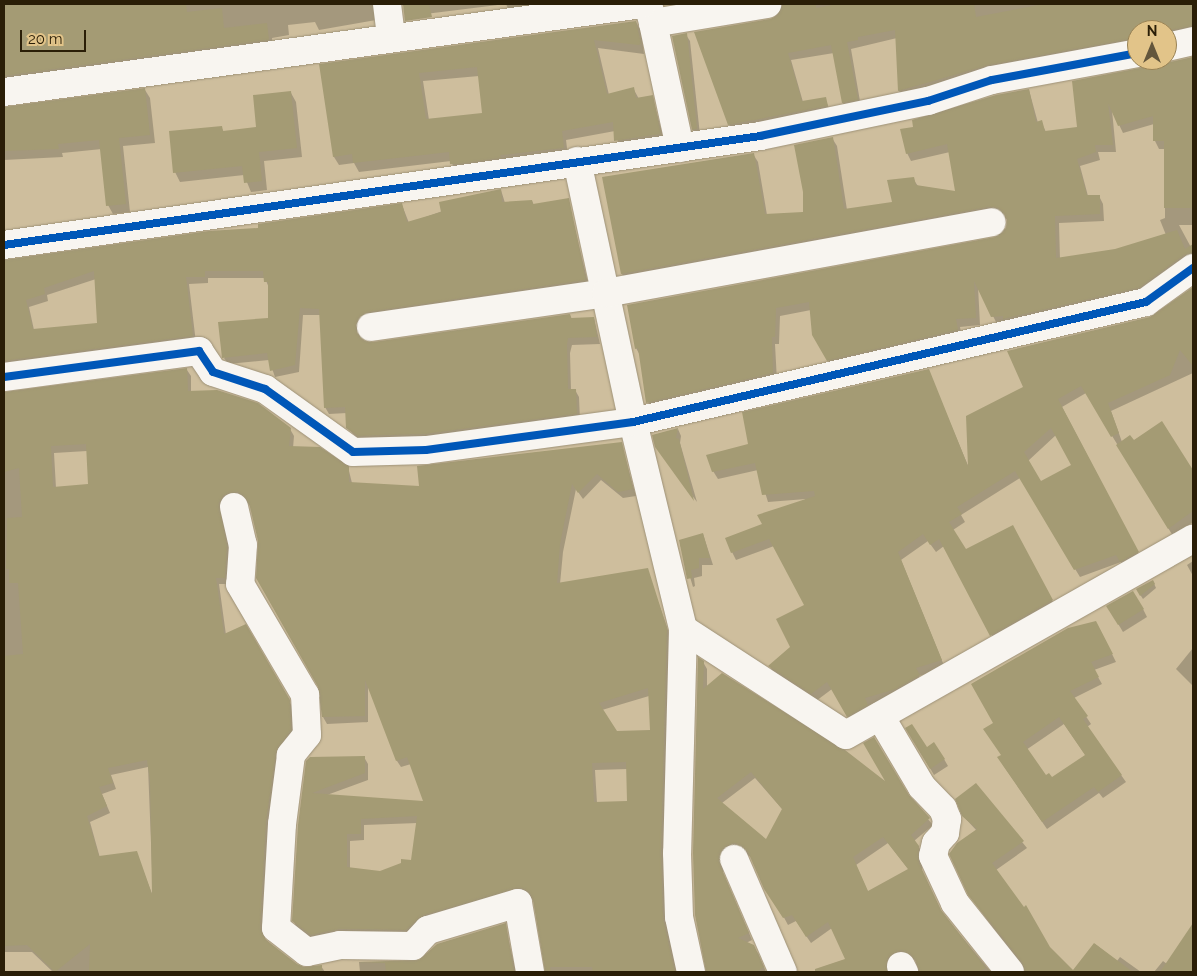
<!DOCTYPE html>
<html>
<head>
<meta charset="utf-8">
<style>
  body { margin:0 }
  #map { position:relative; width:1197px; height:976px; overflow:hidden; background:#cebe9d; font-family:Raleway,sans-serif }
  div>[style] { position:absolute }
  .shadow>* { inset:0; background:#0003 }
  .building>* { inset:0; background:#a49b74 }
  .roads { filter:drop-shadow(0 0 1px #9e9278) drop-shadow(0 0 1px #9e9278) }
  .minor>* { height:28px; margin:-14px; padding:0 14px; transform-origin:14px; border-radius:14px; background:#f8f5f0 }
  .cycleway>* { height:8px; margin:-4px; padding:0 4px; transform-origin:4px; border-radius:4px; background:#0057b8 }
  span { translate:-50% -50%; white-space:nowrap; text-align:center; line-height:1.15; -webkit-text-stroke:4.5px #e2c489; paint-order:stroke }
  .frame { position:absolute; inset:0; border:5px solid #2a1e07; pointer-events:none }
  .north { position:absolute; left:1127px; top:20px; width:50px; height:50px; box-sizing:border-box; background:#e2c489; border:1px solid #988255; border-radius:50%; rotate:0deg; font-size:14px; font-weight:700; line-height:20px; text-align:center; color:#2a1e07 }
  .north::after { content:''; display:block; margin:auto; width:18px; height:22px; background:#63563c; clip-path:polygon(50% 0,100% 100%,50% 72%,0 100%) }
  .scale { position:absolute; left:20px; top:30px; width:66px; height:22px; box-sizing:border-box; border:2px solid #2a1e07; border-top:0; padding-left:6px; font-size:15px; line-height:18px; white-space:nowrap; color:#2a1e07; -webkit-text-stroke:4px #e2c489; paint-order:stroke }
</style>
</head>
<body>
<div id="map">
  <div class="shadow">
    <i style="clip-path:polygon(4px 4px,381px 4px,376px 20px,319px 30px,315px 22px,288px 25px,289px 35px,272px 38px,273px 48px,4px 88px)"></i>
    <i style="clip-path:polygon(403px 4px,595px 4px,511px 15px,506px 4px,409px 16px)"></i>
    <i style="clip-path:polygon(782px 4px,1193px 4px,1193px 33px,1167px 41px,1167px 30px,1137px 30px,1137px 45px,904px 98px,899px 91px,897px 38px,851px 49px,861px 107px,847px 110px,843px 103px,834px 53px,791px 60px,803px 102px,825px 98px,831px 114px,734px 132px,729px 124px,770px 21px,783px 9px)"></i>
    <i style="clip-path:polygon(evenodd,636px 22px,641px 31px,644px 54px,598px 48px,609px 95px,633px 88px,639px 99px,652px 96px,665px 143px,620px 149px,615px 131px,566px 140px,568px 156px,456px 172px,451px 161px,359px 172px,354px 163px,339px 165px,334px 157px,321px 65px,636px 22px,479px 76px,483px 114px,429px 120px,423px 81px,479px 76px)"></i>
    <i style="clip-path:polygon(686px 35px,690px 41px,700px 135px,697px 136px,693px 130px)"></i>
    <i style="clip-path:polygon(evenodd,1193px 57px,1193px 225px,1179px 225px,1193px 251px,1193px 262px,1144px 295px,997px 324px,978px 286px,980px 325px,960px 327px,962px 338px,833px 368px,813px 334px,811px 310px,780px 316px,779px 344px,775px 344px,777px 381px,652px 410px,648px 402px,641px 357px,636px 348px,995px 239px,1008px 228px,1008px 221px,1003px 215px,627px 282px,622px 274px,604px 178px,753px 154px,758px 162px,767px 215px,804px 213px,832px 138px,837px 146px,847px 210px,893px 203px,913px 179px,918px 186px,957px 192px,950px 152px,911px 161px,907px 153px,914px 128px,1029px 90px,1038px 123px,1041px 122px,1046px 132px,1079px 128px,1148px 65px,1151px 60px,1170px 64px,1193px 57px,1112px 110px,1123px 133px,1154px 124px,1155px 141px,1159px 149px,1165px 149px,1165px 218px,1160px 220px,1166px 235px,1115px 250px,1060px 259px,1059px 223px,1104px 221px,1103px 204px,1099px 196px,1088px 196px,1080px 166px,1100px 160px,1098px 152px,1116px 152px,1112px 110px)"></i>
    <i style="clip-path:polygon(145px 90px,150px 98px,155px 143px,123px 146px,130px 212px,113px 214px,108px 205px,102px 149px,62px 153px,63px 157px,4px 160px,4px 108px)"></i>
    <i style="clip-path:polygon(291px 93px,296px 102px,302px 157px,264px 161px,267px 190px,251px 192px,244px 175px,180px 182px,175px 172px,221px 127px,224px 132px,258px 128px)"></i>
    <i style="clip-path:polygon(evenodd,501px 190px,505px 203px,532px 201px,534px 205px,568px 200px,589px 287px,360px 328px,359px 336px,364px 342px,373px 344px,570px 315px,572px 319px,594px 318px,600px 344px,572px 345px,570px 353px,571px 390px,575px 390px,579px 397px,580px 420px,429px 441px,363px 443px,347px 428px,347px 413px,329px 414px,325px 407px,321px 315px,303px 315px,299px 372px,275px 377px,269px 360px,228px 364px,224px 358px,269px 320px,269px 288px,265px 278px,208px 278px,208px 283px,189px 284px,196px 343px,4px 370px,4px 263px,209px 232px,260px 229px,402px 205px,409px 223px,501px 190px,96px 279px,98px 324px,34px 330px,29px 307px,48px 301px,47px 295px,96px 279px)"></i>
    <i style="clip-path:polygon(evenodd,1193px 288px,1193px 373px,1111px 411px,1122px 442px,1133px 441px,1162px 423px,1193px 472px,1193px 522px,1173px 536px,1086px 393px,1062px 407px,1142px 560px,1125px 569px,1121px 562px,1080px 577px,1020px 478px,961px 515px,965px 522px,953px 530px,965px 551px,1017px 534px,1056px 608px,996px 643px,944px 546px,936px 552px,928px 541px,901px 560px,945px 668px,919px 676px,923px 684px,901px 696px,868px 706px,872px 713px,852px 724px,832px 689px,816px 701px,774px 674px,770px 666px,791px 647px,806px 606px,774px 546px,736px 560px,732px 552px,763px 525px,806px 499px,768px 502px,758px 470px,718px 479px,713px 471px,750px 445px,928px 370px,969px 468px,1025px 387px,1150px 318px,1193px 288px,1056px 435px,1073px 465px,1040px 483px,1028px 461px,1056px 435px)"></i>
    <i style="clip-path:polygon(evenodd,187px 370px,191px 376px,191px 392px,290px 429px,294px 436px,293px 448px,348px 467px,352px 483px,421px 488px,621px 443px,636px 496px,623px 498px,601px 480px,583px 499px,576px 489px,563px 552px,560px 584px,647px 570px,670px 636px,665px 860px,667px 925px,677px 972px,546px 972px,535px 903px,528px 895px,410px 937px,316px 942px,297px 928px,293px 920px,307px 762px,364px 757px,368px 764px,368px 780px,327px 795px,425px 802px,411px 764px,401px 767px,397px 761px,368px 685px,368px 722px,327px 724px,323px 717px,320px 687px,259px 541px,251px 507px,243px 498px,222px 510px,230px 554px,228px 584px,219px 584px,226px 635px,245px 626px,293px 708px,294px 737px,270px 830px,265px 939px,297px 966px,304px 969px,321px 966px,325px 972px,53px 972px,32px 952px,4px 952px,4px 393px,187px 370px,87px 451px,90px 485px,56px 488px,54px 453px,87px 451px,187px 370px,649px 696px,652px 731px,616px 732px,602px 710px,649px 696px,187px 370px,148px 767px,153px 894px,152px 894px,136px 852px,100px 858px,90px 822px,110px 813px,102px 794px,116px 789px,111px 775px,148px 767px,187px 370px,628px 769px,628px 803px,597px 803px,595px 770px,628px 769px,187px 370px,418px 823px,412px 861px,381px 872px,350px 868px,350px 841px,364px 840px,364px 825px,418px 823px)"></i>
    <i style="clip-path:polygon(678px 429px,681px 436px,680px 443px,697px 502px,661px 454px)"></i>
    <i style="clip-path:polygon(703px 534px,713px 565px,702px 565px,702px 576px,694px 578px,695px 586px,693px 587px,680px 544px)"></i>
    <i style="clip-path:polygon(1193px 561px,1193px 576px,1187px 565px)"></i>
    <i style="clip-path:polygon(1153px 581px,1156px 588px,1143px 599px,1137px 590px)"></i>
    <i style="clip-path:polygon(1108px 607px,1143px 609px,1147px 617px,1123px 632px)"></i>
    <i style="clip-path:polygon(evenodd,1100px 630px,1116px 662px,1094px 670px,1102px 684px,1074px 698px,1091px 724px,1087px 727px,1126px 782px,1103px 798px,1099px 793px,1047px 829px,1003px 765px,995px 723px,1100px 630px,1064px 724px,1086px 756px,1052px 779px,1045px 777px,1026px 750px,1064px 724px)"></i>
    <i style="clip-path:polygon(1193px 648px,1193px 683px,1192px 685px,1176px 669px)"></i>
    <i style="clip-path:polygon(evenodd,703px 662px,707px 669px,707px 688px,908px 796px,933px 825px,914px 841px,923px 853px,922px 871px,942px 913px,991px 972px,919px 972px,915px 960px,906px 957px,889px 972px,830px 972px,827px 966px,847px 960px,832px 928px,811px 943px,796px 921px,788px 925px,752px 858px,741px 850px,725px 856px,723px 873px,752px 940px,746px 943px,758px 953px,766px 972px,707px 972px,696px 915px,703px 662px,755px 778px,783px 810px,767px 841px,722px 803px,755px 778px,703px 662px,888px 843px,909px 870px,868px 892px,856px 865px,888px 843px)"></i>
    <i style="clip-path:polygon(907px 728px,926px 749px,944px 759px,948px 766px,934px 775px)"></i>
    <i style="clip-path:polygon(975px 784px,1027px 848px,996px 870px,1049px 948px,1073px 972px,1095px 944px,1117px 961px,1120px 957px,1141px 972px,1026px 972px,974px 902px,977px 831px,963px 816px)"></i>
    <i style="clip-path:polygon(505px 925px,516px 972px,360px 972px,359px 962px,419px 962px)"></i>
    <i style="clip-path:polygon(1193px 925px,1193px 972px,1154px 972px,1163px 961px,1167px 964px)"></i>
  </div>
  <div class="building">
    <i style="clip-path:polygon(4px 4px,186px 4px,187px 12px,222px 8px,224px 28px,267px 23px,269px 40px,4px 76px)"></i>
    <i style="clip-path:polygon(403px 4px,429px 4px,432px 17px,405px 21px)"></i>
    <i style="clip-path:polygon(782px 4px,816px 4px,816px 8px,838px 4px,974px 4px,976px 17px,1044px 4px,1193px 4px,1193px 26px,1167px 31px,1137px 30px,1137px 38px,989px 65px,898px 91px,895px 30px,858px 37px,858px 40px,847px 42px,858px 100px,842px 103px,831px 45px,788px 53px,802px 101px,826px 97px,828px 106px,728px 125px,694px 32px,770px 19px,777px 16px)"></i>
    <i style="clip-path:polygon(evenodd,636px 21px,641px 43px,639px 45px,594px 40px,607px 94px,634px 87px,636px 98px,653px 95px,661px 134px,614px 141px,613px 122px,562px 131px,564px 148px,500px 155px,501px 158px,459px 164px,450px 164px,449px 152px,353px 163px,352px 154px,333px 157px,319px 64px,636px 21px,477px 67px,482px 113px,426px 119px,419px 73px,477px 67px)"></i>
    <i style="clip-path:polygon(687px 33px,697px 129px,692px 130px,672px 36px)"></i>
    <i style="clip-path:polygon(1193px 57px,1193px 208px,1164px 208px,1164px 141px,1153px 141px,1153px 116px,1118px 126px,1108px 103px,1113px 145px,1095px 145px,1096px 152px,1077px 159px,1087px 195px,1100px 195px,1100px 214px,1055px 216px,1056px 258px,1115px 249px,1177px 230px,1185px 249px,1193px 244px,1193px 253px,1184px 255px,1139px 288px,1003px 319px,1003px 316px,991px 317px,974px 281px,976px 318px,956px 319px,958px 330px,827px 361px,812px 335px,809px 302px,776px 308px,775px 337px,772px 337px,773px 373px,646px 403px,638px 348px,635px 349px,627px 305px,995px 237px,1006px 228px,1007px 219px,998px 208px,989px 207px,621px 274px,602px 177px,754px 153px,765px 214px,803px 212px,803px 192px,794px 145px,833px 137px,844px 209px,892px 202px,887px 180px,914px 177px,916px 185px,955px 191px,947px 144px,906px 154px,900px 129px,913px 127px,912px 120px,996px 95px,1029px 89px,1036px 122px,1042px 120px,1045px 131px,1077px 127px,1072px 81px,1140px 68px,1151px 60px,1170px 62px)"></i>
    <i style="clip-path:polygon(145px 88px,150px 135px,119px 138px,126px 204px,106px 206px,99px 140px,58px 144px,59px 149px,4px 151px,4px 107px)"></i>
    <i style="clip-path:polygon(291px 91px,297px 148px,259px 152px,262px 181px,244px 183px,242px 166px,173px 173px,169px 131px,222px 126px,223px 131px,256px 127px,253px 95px)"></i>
    <i style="clip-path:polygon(evenodd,501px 189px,502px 202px,532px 200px,533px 204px,569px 198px,586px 280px,369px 312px,357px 321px,356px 330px,365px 341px,373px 342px,570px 314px,571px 318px,594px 317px,597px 337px,568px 338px,567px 345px,568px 389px,576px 389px,577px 414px,425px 434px,358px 436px,346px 428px,345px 407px,324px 408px,319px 309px,300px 308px,295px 365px,270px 371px,267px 353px,222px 358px,218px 322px,268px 318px,268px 282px,264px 282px,263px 271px,205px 271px,205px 277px,186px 277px,193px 336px,4px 361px,4px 260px,209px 231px,258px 228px,258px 224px,402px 203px,407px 222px,441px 212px,439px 202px,501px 189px,94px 271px,97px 323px,33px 329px,26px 300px,45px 294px,44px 288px,94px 271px)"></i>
    <i style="clip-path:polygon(evenodd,1193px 287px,1193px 366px,1180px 350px,1170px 375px,1108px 403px,1119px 433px,1111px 437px,1081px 386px,1058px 399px,1139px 552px,1120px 562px,1116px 555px,1074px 570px,1015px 471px,957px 507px,962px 514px,949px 522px,966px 549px,1013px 525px,1053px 600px,990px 636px,939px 539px,930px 545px,923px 534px,898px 552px,942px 660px,916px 668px,920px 675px,896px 689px,865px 698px,868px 705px,847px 717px,827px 682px,811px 694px,768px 666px,790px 647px,776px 619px,804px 605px,769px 539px,731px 553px,725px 538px,762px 524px,757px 515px,815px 496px,814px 491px,762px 495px,755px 463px,712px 472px,706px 455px,748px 444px,742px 412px,929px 369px,968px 466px,966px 416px,1023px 387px,1007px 351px,1150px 317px,1193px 287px,1051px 428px,1071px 465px,1041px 481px,1024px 452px,1051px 428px)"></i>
    <i style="clip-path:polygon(evenodd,187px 368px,188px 391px,217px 390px,258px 403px,291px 428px,289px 446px,320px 447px,349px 466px,349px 482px,419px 486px,417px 466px,622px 442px,633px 489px,618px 492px,597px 474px,578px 493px,572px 484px,560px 544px,557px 583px,648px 568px,667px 628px,661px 853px,663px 918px,675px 972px,593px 972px,592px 967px,550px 967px,551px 972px,545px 972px,533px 900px,529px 892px,522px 888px,424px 915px,406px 930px,340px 929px,311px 935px,292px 921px,298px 825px,306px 761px,310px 757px,365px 756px,365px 773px,312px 793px,423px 801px,407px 757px,396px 761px,365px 680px,365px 716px,322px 717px,318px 687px,256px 578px,258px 541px,249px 503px,238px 492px,224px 495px,219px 503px,227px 546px,225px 578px,216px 578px,224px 634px,246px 624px,290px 700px,291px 730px,276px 753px,266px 822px,260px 928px,266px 940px,297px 964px,304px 967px,322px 965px,322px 972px,89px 972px,90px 944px,55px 972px,27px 945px,4px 946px,4px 656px,23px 654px,18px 583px,9px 583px,9px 569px,6px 569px,7px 518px,22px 517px,19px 468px,4px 472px,4px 392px,187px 368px,86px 444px,88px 484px,53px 487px,51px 446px,86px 444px,187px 368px,648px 688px,650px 730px,617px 731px,599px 703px,648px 688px,187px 368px,147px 760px,150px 780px,152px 894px,137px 851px,99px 856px,87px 816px,107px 806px,99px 787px,113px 783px,108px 768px,147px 760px,187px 368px,626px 762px,627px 801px,594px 802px,592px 763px,626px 762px,187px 368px,417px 816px,411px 860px,401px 859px,401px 863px,380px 871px,347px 867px,347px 834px,361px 834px,361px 819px,417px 816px)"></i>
    <i style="clip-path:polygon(1162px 421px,1193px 470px,1193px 511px,1168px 529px,1116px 445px,1130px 435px,1134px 440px)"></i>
    <i style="clip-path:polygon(678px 428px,676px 438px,679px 439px,694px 501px,655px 447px,652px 435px)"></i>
    <i style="clip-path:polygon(703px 533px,710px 558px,699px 558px,699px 568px,691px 570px,692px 578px,687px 579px,679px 540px)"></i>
    <i style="clip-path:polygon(1153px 580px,1155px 584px,1140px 596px,1136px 589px)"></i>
    <i style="clip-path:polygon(1133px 591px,1144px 609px,1118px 625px,1106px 606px)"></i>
    <i style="clip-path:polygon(evenodd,1096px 621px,1113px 654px,1091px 662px,1099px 677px,1070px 691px,1088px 716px,1083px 719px,1122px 775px,1098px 792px,1094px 787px,1042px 822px,997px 757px,1001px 755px,983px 729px,993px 723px,971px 684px,1068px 628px,1096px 621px,1059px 717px,1085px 755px,1052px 777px,1049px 773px,1046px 775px,1023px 742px,1059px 717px)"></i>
    <i style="clip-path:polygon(evenodd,698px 657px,704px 661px,703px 689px,722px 673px,845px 750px,885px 781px,863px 743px,874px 737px,909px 795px,930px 818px,911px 835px,919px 846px,919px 863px,941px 910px,986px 968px,977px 972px,920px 972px,915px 959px,901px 950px,888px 958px,887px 972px,815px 972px,815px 969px,845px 959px,828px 922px,806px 937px,792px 915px,783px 918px,764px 889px,748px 852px,735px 843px,722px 849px,720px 865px,749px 933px,738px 938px,754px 945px,764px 967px,756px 972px,706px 972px,695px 915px,693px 853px,698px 657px,751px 772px,782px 809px,766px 839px,717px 798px,751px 772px,698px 657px,883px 837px,908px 869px,868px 891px,853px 857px,883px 837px)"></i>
    <i style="clip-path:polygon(912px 724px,927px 747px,934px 742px,945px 759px,930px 769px,905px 728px)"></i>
    <i style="clip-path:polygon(976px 783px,1024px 841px,992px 863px,1024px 907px,1026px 905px,1050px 947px,1073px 970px,1094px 943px,1133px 972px,1025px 972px,1022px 962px,968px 895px,949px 854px,957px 843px,977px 829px,962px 816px,955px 799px)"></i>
    <i style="clip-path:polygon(506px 923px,514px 972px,386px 972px,385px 963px,358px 962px,419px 960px,437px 944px)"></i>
    <i style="clip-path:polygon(1193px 923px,1193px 972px,1160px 972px)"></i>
  </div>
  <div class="roads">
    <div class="minor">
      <i style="left:387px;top:4px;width:34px;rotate:83deg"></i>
      <i style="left:648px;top:4px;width:20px;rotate:75deg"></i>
      <i style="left:653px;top:23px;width:116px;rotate:-9.5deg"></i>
      <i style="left:653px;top:23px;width:128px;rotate:77.8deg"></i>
      <i style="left:1167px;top:47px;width:27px;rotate:-13deg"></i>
      <i style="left:4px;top:92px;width:644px;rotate:-7.85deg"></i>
      <i style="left:577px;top:161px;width:267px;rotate:77.9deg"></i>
      <i style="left:633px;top:422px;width:213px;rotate:76.4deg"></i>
      <i style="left:683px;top:629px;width:224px;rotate:91.5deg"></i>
      <i style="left:677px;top:853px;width:64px;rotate:88.2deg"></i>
      <i style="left:679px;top:917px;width:56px;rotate:77.7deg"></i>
      <i style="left:4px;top:245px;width:764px;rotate:-8.2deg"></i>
      <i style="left:760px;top:136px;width:172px;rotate:-11.8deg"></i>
      <i style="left:928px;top:101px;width:67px;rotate:-18.2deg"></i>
      <i style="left:992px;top:80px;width:147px;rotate:-10.5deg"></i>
      <i style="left:371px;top:327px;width:237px;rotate:-8.2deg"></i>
      <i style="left:606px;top:293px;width:392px;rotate:-10.4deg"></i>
      <i style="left:4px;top:377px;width:197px;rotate:-7.6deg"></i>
      <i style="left:199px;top:351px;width:25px;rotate:56deg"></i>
      <i style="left:213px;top:372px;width:55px;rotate:18.1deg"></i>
      <i style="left:265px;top:389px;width:108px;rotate:35.6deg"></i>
      <i style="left:353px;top:452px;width:73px;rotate:-1.6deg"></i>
      <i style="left:426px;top:450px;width:209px;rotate:-7.7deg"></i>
      <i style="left:633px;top:422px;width:527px;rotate:-13.17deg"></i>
      <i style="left:1146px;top:302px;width:58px;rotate:-35.9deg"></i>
      <i style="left:234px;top:507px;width:39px;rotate:77deg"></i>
      <i style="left:243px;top:545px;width:39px;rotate:94deg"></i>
      <i style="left:240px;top:584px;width:129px;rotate:59.6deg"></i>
      <i style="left:305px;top:695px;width:40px;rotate:87.1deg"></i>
      <i style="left:307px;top:735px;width:26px;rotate:129deg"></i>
      <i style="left:291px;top:755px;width:70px;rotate:97.4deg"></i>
      <i style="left:282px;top:824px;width:104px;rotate:93.3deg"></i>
      <i style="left:276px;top:928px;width:39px;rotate:38deg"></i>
      <i style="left:307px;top:952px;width:34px;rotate:-12deg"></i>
      <i style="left:340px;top:945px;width:73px;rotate:0.8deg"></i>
      <i style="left:413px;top:946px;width:22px;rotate:-47deg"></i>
      <i style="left:428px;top:930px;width:94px;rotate:-16.7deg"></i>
      <i style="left:518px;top:903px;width:70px;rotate:80.1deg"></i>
      <i style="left:683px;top:629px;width:194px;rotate:33deg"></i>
      <i style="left:846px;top:735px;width:399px;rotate:-29.5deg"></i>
      <i style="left:880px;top:716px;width:82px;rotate:59.4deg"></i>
      <i style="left:922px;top:787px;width:30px;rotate:46deg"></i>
      <i style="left:943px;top:809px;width:11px;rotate:68deg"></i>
      <i style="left:947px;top:819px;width:14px;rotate:98deg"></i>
      <i style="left:945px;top:833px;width:13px;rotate:132deg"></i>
      <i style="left:936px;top:843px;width:13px;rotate:103deg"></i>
      <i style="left:933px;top:856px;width:52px;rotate:64.9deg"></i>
      <i style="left:955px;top:903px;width:88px;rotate:51.4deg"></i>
      <i style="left:734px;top:859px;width:123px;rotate:66.6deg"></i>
      <i style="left:901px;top:966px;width:7px;rotate:63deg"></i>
    </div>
  </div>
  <div class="cycleway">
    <i style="left:4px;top:245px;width:764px;rotate:-8.2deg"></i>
    <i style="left:760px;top:136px;width:172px;rotate:-11.8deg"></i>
    <i style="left:928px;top:101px;width:67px;rotate:-18.2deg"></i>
    <i style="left:992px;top:80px;width:147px;rotate:-10.5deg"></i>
    <i style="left:4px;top:377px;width:197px;rotate:-7.6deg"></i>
    <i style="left:199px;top:351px;width:25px;rotate:56deg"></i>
    <i style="left:213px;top:372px;width:55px;rotate:18.1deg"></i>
    <i style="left:265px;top:389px;width:108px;rotate:35.6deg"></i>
    <i style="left:353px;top:452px;width:73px;rotate:-1.6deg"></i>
    <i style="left:426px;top:450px;width:209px;rotate:-7.7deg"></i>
    <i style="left:633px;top:422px;width:527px;rotate:-13.17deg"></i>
    <i style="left:1146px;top:302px;width:58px;rotate:-35.9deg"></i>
  </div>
  <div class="frame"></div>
  <div class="north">N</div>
  <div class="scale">20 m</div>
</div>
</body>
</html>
